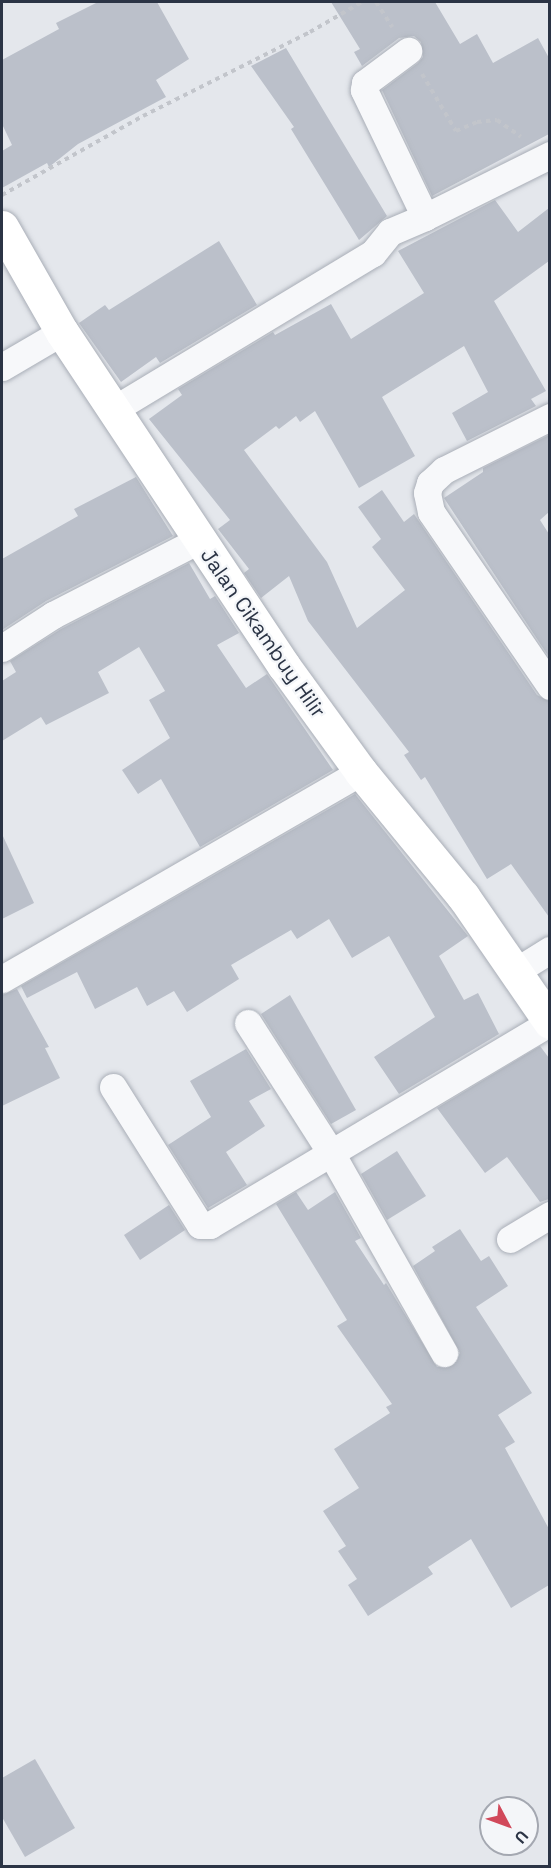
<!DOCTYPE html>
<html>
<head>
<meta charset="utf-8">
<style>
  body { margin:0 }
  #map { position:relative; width:551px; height:1868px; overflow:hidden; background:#e4e7ec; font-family:"Space Grotesk",sans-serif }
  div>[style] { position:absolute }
  .building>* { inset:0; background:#bbc0ca }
  .path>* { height:4px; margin-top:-2px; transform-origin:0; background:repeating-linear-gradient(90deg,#c2c5cb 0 4.5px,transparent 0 9px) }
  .roads { filter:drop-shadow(0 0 2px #a9aeb7) drop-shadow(0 0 2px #a9aeb7) }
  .street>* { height:27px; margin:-13.5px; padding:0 13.5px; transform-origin:13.5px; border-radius:13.5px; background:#f7f8fa }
  .secondary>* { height:33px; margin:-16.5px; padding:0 16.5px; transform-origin:16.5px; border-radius:16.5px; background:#fff }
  span { translate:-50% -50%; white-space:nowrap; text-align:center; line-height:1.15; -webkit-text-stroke:4.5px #f4f6f9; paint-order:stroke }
  .street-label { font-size:21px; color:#2b3445 }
  .frame { position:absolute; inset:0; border:3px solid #2b3445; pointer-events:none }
  .north { position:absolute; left:479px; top:1796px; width:60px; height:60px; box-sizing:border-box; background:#f4f6f9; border:2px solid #a4a8b1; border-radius:50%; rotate:131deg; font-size:16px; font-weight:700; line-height:24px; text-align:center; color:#2b3445 }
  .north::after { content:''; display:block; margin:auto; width:21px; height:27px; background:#d1495b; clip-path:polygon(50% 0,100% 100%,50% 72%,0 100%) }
</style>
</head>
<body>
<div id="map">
  <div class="building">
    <i style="clip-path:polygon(98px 2px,157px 2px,189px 59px,156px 80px,166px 97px,78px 144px,49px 167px,47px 163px,2px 188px,2px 151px,12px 145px,2px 124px,2px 60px,59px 29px,56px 23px)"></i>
    <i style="clip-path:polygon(331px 2px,435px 2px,460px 44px,477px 34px,493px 63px,538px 38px,549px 58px,549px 134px,432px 196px,382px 90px,418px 63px,423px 57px,421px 42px,414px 36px,399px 38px,362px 66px,354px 52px,360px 49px)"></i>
    <i style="clip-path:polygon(286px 48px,387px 216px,359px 240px,291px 129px,294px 127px,251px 66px)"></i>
    <i style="clip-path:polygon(495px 200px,518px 232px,549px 208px,549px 261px,494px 301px,546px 391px,531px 399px,536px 406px,467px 441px,452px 413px,488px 392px,464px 346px,382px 397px,415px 456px,359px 488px,315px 411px,300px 422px,296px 416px,279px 429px,276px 426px,244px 450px,327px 562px,357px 628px,405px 590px,372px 547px,381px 539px,358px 507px,382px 490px,404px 522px,414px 514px,537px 695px,549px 701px,549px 917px,511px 864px,487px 879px,425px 777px,421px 780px,404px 755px,409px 752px,308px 621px,289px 576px,261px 598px,244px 573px,249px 569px,218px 529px,230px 520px,149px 419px,182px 395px,178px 389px,273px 332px,275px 335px,331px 304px,351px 339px,424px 293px,398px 251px)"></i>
    <i style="clip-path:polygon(219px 241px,257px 305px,160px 363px,156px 357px,121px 382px,79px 323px,105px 305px,109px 310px)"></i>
    <i style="clip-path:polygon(549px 435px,549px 512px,540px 520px,549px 534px,549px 657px,444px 498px,483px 472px,483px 468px)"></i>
    <i style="clip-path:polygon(136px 477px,173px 536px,46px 601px,2px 630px,2px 559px,78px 516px,74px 509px)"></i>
    <i style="clip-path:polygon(189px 563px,210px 599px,215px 596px,239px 633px,217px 645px,246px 688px,267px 674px,333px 770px,200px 847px,161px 779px,138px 794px,122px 770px,170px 738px,149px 700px,165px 691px,139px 647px,98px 672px,109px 693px,46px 725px,41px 717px,2px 741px,2px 681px,16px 672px,10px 661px,61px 629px)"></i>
    <i style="clip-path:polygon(355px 794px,468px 936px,439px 956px,464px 1000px,478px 993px,499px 1034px,399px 1094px,374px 1057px,435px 1017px,389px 936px,352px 958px,329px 919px,297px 939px,291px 930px,231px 965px,239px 979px,187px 1012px,174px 991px,147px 1006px,137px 987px,95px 1009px,77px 972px,27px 998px,21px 986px)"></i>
    <i style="clip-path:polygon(2px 834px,34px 903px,2px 919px)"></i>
    <i style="clip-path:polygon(17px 989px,49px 1047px,45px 1048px,60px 1078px,2px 1106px,2px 995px)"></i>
    <i style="clip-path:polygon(290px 995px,356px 1110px,331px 1124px,261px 1014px)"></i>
    <i style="clip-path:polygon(540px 1046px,549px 1058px,549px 1199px,540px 1202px,507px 1157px,485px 1173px,437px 1108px)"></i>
    <i style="clip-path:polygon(246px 1049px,271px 1089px,249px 1101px,265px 1126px,226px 1152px,247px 1185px,208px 1208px,168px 1145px,211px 1117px,190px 1081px)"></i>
    <i style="clip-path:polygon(397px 1151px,426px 1196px,387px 1220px,361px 1174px)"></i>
    <i style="clip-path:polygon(296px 1192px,308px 1210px,335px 1192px,361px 1238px,355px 1241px,384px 1285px,386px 1283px,437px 1367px,452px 1366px,460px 1353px,413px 1266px,435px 1251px,432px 1247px,460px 1229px,481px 1261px,489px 1256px,508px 1286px,476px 1307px,532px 1393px,498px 1415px,515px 1442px,505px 1448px,549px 1529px,549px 1585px,511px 1608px,471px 1539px,428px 1567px,433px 1574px,368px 1616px,348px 1585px,357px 1579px,338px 1551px,346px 1546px,323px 1511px,359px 1488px,334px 1449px,390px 1413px,386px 1407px,392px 1404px,337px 1326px,347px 1320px,276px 1204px)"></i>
    <i style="clip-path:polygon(169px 1205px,185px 1230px,140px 1260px,124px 1235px)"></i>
    <i style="clip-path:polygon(35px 1759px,75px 1828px,25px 1857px,2px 1817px,2px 1778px)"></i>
  </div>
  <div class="path">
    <i style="left:376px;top:2px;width:30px;rotate:57deg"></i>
    <i style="left:422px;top:74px;width:66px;rotate:59.2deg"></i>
    <i style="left:456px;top:131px;width:23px;rotate:-23deg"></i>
    <i style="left:477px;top:122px;width:20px;rotate:-6deg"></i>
    <i style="left:497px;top:120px;width:29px;rotate:35deg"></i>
    <i style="left:2px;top:195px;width:162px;rotate:-29.3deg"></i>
    <i style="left:143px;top:116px;width:187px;rotate:-26.7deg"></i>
    <i style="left:310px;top:32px;width:60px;rotate:-30deg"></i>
  </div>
  <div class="roads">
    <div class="street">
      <i style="left:425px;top:217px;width:140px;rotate:-26.4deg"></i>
      <i style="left:2px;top:367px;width:69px;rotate:-30.3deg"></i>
      <i style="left:116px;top:408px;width:300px;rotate:-31.1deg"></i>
      <i style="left:373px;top:253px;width:27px;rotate:-51deg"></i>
      <i style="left:390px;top:232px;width:38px;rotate:-23deg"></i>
      <i style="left:425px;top:217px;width:141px;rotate:-115.7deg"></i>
      <i style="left:364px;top:90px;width:7px;rotate:-82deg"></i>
      <i style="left:365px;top:83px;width:54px;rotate:-36.7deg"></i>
      <i style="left:550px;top:417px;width:119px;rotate:153.4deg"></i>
      <i style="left:444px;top:470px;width:19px;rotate:137deg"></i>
      <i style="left:430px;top:483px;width:10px;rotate:107deg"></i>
      <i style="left:427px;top:493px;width:19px;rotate:78deg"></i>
      <i style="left:431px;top:512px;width:211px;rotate:55.6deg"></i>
      <i style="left:2px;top:648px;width:61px;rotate:-32.9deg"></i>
      <i style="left:53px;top:615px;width:164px;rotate:-27.2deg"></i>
      <i style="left:516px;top:971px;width:40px;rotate:-32deg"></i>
      <i style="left:2px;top:979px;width:414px;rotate:-30deg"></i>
      <i style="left:248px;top:1023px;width:154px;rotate:57.4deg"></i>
      <i style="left:331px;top:1153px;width:230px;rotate:60.5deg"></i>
      <i style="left:113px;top:1087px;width:163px;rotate:57.8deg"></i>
      <i style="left:200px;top:1225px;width:10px"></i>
      <i style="left:210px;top:1225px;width:396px;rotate:-30.8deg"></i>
      <i style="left:510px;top:1239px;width:47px;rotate:-31deg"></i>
    </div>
    <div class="secondary">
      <i style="left:2px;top:227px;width:121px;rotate:60.3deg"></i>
      <i style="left:62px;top:332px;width:401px;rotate:56.4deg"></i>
      <i style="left:284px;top:666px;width:131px;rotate:54deg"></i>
      <i style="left:361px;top:772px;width:161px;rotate:50.6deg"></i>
      <i style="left:463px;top:896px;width:153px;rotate:55.4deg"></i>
    </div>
  </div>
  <div class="street-label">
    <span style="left:263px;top:633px;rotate:55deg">Jalan Cikambuy Hilir</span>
  </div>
  <div class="frame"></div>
  <div class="north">U</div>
</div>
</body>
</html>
